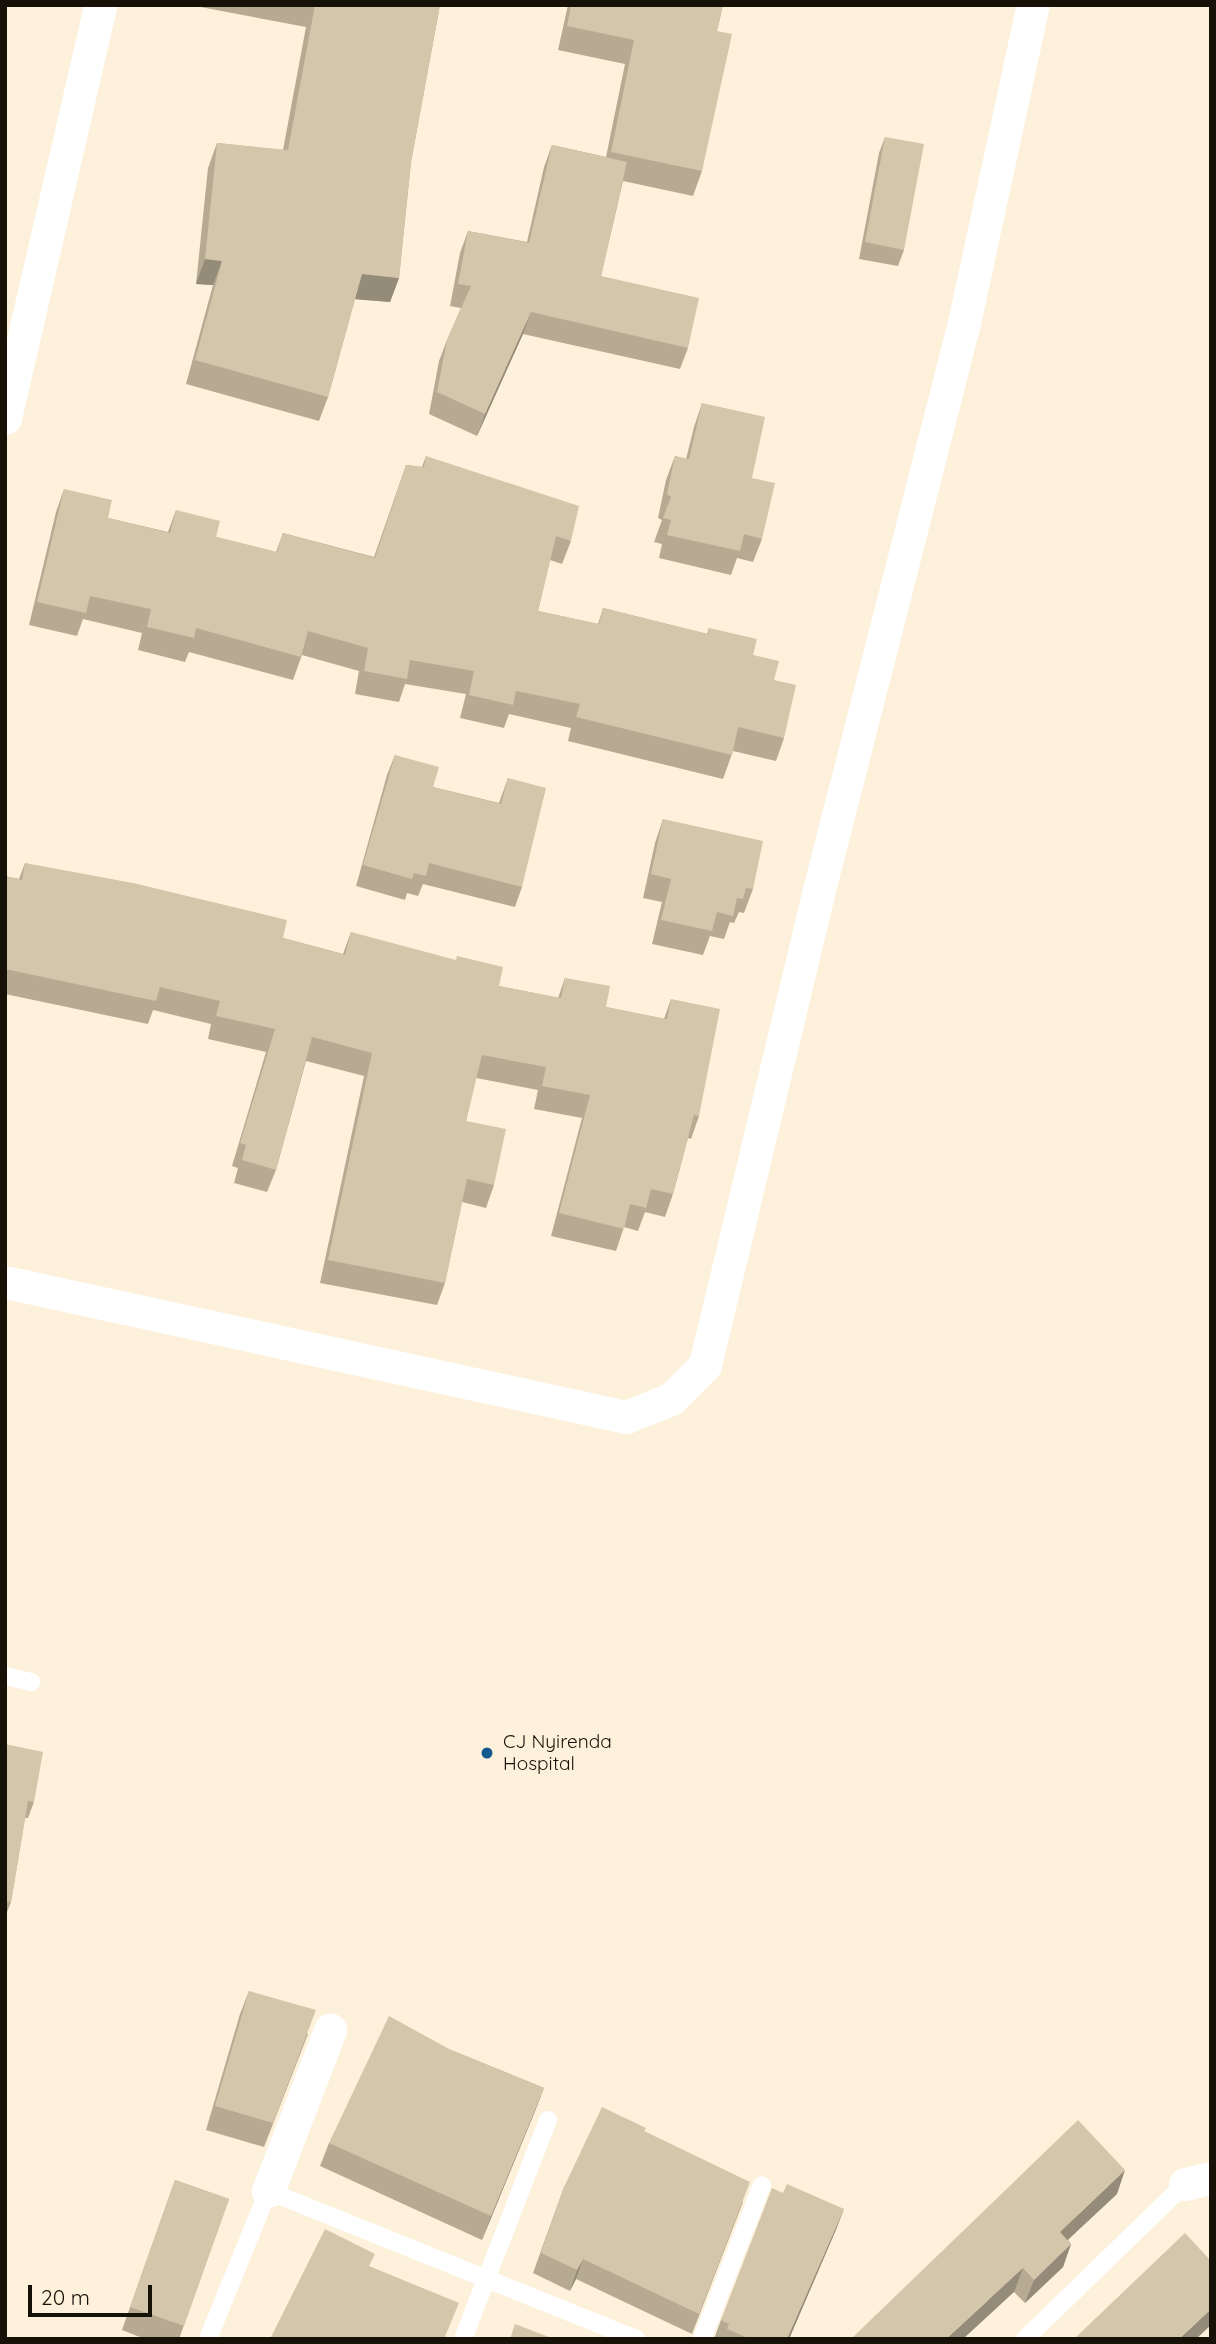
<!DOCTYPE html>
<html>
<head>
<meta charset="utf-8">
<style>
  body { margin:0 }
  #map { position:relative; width:1216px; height:2344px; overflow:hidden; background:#fdf1db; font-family:Quicksand,sans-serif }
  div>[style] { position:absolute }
  .service>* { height:18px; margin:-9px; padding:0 9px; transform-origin:9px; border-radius:9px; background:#fff }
  .minor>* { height:33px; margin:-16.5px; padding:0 16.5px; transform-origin:16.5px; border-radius:16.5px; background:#fff }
  .wall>* { inset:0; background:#b6aa93 }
  .shaded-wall>* { inset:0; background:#948b78 }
  .building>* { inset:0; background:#d4c6ab }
  .dots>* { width:19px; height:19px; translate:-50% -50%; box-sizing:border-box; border:4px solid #fdf1db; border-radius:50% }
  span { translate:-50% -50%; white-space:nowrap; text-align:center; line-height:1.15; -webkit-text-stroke:7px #fdf1db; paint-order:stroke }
  .poi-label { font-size:19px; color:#161107 }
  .left { translate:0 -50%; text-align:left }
  .frame { position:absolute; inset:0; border:7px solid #161107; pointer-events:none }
  .scale { position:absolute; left:28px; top:2285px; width:124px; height:32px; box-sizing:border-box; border:4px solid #161107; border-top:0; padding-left:9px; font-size:21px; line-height:24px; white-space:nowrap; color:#161107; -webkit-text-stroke:5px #fdf1db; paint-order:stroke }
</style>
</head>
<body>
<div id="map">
  <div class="service">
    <i style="left:5px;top:1676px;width:27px;rotate:13deg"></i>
    <i style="left:208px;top:2339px;width:160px;rotate:-67.9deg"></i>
    <i style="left:268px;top:2191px;width:397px;rotate:21.9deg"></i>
    <i style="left:463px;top:2339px;width:235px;rotate:-68.8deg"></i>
    <i style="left:702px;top:2339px;width:165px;rotate:-68.7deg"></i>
    <i style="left:1025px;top:2339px;width:223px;rotate:-44.1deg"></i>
  </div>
  <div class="minor">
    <i style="left:5px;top:418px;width:424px;rotate:-77deg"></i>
    <i style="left:5px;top:1282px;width:636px;rotate:12.26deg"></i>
    <i style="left:626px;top:1417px;width:48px;rotate:-21.8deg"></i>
    <i style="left:671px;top:1399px;width:48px;rotate:-45deg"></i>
    <i style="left:705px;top:1365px;width:488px;rotate:-76.5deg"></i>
    <i style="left:819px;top:890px;width:585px;rotate:-75.66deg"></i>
    <i style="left:964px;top:323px;width:325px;rotate:-77.8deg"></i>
    <i style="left:1185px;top:2184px;width:27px;rotate:-13deg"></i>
    <i style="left:268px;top:2191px;width:173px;rotate:-68.9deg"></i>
  </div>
  <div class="wall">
    <i style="clip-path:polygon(190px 5px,440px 5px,411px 162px,399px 278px,390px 302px,355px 299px,328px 397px,319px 421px,186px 384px,213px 285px,196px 284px,208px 168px,217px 143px,283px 150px,306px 27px)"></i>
    <i style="clip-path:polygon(568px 5px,723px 5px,717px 31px,702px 171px,693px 196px,623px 181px,601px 276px,688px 348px,680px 369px,523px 334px,477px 436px,429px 414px,439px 361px,447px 340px,461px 308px,450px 306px,460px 253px,468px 231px,527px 242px,544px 167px,552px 145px,606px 157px,625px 64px,558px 50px)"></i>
    <i style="clip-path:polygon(885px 137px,904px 250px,898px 266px,859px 259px,879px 153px)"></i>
    <i style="clip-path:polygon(702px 403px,752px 478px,762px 539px,753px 562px,737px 558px,731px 575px,659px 558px,662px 544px,654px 542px,662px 520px,658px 518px,666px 480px,675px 456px,686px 459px,694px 427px)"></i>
    <i style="clip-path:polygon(426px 456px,571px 541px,562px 564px,550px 560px,538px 611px,598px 624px,603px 608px,707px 634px,709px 628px,753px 655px,774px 680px,784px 738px,776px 761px,733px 751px,723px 779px,568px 741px,571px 728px,509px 714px,504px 728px,460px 718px,466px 694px,405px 684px,399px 702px,355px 694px,359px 671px,302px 655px,293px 680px,189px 652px,185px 662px,138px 650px,142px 633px,83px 619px,77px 636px,29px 625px,56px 512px,64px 489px,108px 518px,168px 532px,176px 510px,216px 537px,276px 552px,283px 533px,374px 557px,406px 465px,422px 467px)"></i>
    <i style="clip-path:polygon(395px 755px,433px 787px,499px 803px,508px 778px,522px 887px,515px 907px,423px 884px,418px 896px,407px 893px,405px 900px,356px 886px,387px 775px)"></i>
    <i style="clip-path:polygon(663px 819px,753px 889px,744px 913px,739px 912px,734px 923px,730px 922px,724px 939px,710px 936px,703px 955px,652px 944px,662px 902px,643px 898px,655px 843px)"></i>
    <i style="clip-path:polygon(25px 863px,283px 938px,343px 954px,351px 932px,499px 986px,558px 998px,565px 978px,606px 1007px,664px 1019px,671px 999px,699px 1116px,691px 1139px,688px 1138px,673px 1194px,665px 1217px,645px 1212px,638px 1231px,624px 1227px,616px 1251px,551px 1236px,582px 1118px,534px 1109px,538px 1090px,476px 1078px,466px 1121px,494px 1185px,486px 1208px,462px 1202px,445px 1283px,437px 1305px,320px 1283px,364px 1076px,306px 1061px,276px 1170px,267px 1192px,234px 1183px,238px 1168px,232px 1166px,266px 1052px,208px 1039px,211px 1024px,153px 1010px,148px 1024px,5px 994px,5px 876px,19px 879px)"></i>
    <i style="clip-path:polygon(5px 1744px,34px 1802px,28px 1818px,25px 1818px,11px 1902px,5px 1917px)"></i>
    <i style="clip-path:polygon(249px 1991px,308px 2034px,264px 2147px,206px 2130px,240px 2014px)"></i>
    <i style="clip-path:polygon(451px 2050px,544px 2088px,535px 2111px,482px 2240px,320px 2166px,329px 2143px)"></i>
    <i style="clip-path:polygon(644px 2132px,743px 2202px,692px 2334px,576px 2279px,570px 2291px,533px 2273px,564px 2187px)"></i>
    <i style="clip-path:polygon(175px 2180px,229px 2199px,179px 2339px,145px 2339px,122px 2330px)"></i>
    <i style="clip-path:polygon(783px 2193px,844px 2209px,835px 2232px,789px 2339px,714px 2339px,721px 2320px)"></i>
    <i style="clip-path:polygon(1117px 2194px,1068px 2240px,1071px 2244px,1063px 2267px,1025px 2303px,1014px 2292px,851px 2339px)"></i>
  </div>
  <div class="shaded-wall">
    <i style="clip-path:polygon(205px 259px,222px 261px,213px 285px,196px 284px)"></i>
    <i style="clip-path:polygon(362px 274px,399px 278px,390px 302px,353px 299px)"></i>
    <i style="clip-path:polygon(531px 312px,523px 334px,477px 436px,485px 414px)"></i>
    <i style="clip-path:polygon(544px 2088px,535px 2111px,482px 2240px,491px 2216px)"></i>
    <i style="clip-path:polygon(1125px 2170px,1117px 2194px,1051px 2255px,1060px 2232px)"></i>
    <i style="clip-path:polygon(844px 2209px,835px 2232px,789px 2339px,787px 2339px)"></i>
    <i style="clip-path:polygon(1071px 2244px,1063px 2267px,1025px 2303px,1034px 2280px)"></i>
    <i style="clip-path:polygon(583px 2259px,576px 2279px,570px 2291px,577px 2270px)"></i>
    <i style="clip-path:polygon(1023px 2268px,1014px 2292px,963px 2339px,946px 2339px)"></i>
    <i style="clip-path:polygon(1211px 2309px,1211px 2325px,1196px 2339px,1179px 2339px)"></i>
  </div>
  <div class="building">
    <i style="clip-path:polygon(315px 5px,440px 5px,411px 162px,399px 278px,362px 274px,328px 397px,195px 360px,222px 261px,205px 259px,217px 143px,288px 150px)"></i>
    <i style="clip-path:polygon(571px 5px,723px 5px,717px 31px,732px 34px,702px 171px,611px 152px,634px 40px,567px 26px)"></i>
    <i style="clip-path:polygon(885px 137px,924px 144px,904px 250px,865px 242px)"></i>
    <i style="clip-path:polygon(552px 145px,627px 162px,601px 276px,699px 298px,688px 348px,531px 312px,485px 414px,437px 392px,447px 340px,471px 286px,458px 284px,468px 231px,529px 243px)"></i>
    <i style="clip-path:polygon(702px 403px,765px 417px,752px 478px,775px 483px,762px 539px,744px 534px,740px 551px,667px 535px,671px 520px,663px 518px,671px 497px,667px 494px,675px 456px,689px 459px)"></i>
    <i style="clip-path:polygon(426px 456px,579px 506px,571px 541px,556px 536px,538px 611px,599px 624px,603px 608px,708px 634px,709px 628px,757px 639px,753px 655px,779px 661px,774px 680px,796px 685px,784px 738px,738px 727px,732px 755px,576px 717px,580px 704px,516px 691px,513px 705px,469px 695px,474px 671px,410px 660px,407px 679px,364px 671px,368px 648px,308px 631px,301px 657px,196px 628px,194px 638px,147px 627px,151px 609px,90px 596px,86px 613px,37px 602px,64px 489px,112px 500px,108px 518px,170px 533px,176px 510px,220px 521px,216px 537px,277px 552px,283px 533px,375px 558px,406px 465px,424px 467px)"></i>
    <i style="clip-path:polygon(395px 755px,439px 767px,433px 787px,501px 804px,508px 778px,546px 788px,522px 887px,429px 863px,426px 876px,414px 873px,412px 879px,363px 865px)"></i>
    <i style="clip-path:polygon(663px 819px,763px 841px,753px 889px,746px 888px,743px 899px,737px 898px,733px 916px,717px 912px,712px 931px,661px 920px,671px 879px,651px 874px)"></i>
    <i style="clip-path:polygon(25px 863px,133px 883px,287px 920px,283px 938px,345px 955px,351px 932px,456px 960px,457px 956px,503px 967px,499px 986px,561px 998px,565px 978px,610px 986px,606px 1007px,667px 1019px,671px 999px,720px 1009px,699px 1116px,694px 1115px,673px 1194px,651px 1189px,646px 1208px,630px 1204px,624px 1229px,559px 1213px,590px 1095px,542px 1086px,546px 1067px,482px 1055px,466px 1121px,506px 1129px,494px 1185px,467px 1179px,445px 1283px,328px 1260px,372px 1053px,312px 1037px,276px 1170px,242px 1160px,246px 1145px,240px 1143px,275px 1029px,216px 1016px,220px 1001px,160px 987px,156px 1001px,5px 969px,5px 876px,22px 880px)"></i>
    <i style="clip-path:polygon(5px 1744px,43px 1752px,34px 1802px,28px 1801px,11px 1902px,5px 1901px)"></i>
    <i style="clip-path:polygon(249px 1991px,316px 2010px,273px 2123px,215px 2106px)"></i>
    <i style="clip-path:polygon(389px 2016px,451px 2050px,544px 2088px,491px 2216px,329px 2143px)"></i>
    <i style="clip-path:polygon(602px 2107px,646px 2128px,644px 2131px,750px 2182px,699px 2314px,583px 2259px,577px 2270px,541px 2253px,564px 2187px)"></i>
    <i style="clip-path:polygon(1078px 2120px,1125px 2170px,1060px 2232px,1071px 2244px,1034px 2280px,1023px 2268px,946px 2339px,851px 2339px)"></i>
    <i style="clip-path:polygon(175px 2180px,229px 2199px,184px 2326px,130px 2307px)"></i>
    <i style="clip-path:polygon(787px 2184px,844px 2209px,787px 2339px,750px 2339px,727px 2329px,729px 2324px,721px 2320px,772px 2188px,783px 2193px)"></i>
    <i style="clip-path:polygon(325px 2229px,375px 2254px,369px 2266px,459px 2303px,444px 2339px,270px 2339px)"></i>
    <i style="clip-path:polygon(1185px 2233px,1211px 2261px,1211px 2309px,1179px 2339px,1074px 2339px)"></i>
    <i style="clip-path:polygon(515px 2324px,554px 2339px,510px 2339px)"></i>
  </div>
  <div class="dots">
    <i style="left:487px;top:1753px;background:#125a8e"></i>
  </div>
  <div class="poi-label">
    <span class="left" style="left:503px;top:1753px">CJ Nyirenda<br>Hospital</span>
  </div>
  <div class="frame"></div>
  <div class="scale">20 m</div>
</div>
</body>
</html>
